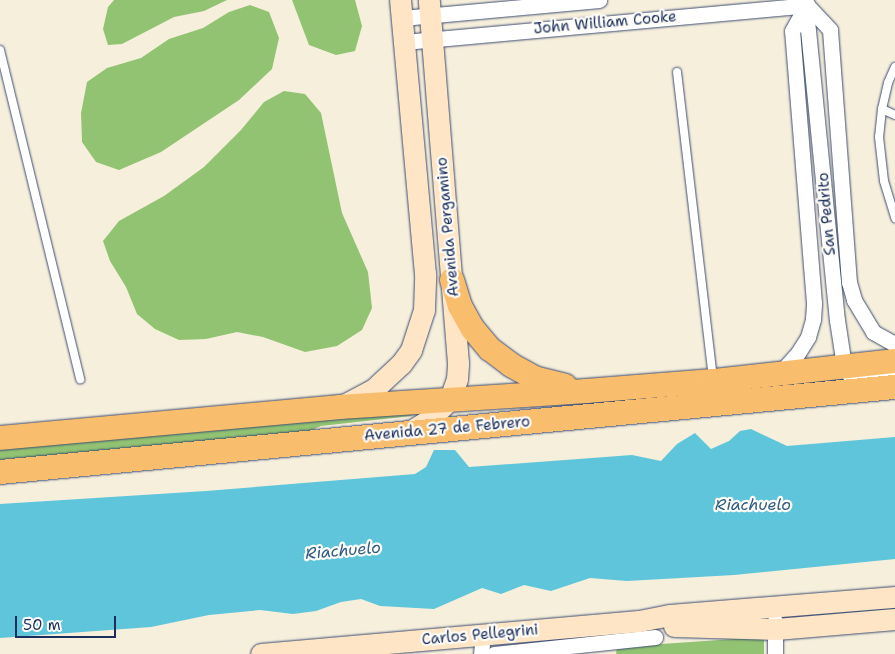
<!DOCTYPE html>
<html>
<head>
<meta charset="utf-8">
<style>
  body { margin:0 }
  #map { position:relative; width:895px; height:654px; overflow:hidden; background:#f6efdc; font-family:"Shantell Sans",sans-serif }
  div>[style] { position:absolute }
  .green>* { inset:0; background:#92c372 }
  .water>* { inset:0; background:#5ec5db }
  .roads { filter:drop-shadow(0 0 1px #3c4c71) drop-shadow(0 0 1px #3c4c71) }
  .service>* { height:8px; margin:-4px; padding:0 4px; transform-origin:4px; border-radius:4px; background:#fff }
  .minor>* { height:15px; margin:-7.5px; padding:0 7.5px; transform-origin:7.5px; border-radius:7.5px; background:#fff }
  .secondary>* { height:21px; margin:-10.5px; padding:0 10.5px; transform-origin:10.5px; border-radius:10.5px; background:#fde5c5 }
  .primary>* { height:24px; margin:-12px; padding:0 12px; transform-origin:12px; border-radius:12px; background:#f9be6d }
  span { translate:-50% -50%; white-space:nowrap; text-align:center; line-height:1.15; -webkit-text-stroke:4.5px #fdfcf7; paint-order:stroke }
  .street-label { font-size:15px; color:#1b2f5e }
  .water-label { font-size:16px; color:#2f5c84; font-style:italic }
  .scale { position:absolute; left:15px; top:616px; width:101px; height:22px; box-sizing:border-box; border:2px solid #1b2f5e; border-top:0; padding-left:6px; font-size:15px; line-height:18px; white-space:nowrap; color:#1b2f5e; -webkit-text-stroke:4px #fdfcf7; paint-order:stroke }
</style>
</head>
<body>
<div id="map">
  <div class="green">
    <i style="clip-path:polygon(114px 0,227px 0,204px 11px,174px 17px,122px 44px,108px 45px,103px 29px,108px 7px)"></i>
    <i style="clip-path:polygon(292px 0,355px 0,362px 26px,355px 51px,336px 55px,309px 45px)"></i>
    <i style="clip-path:polygon(250px 5px,269px 12px,279px 38px,272px 69px,239px 100px,161px 152px,119px 170px,96px 162px,82px 142px,81px 113px,87px 82px,107px 68px,141px 58px,169px 39px,203px 28px,229px 12px)"></i>
    <i style="clip-path:polygon(284px 91px,305px 94px,321px 113px,342px 213px,368px 272px,372px 308px,362px 330px,337px 346px,305px 352px,263px 337px,237px 332px,206px 339px,179px 340px,155px 329px,137px 314px,126px 287px,110px 261px,103px 241px,119px 221px,164px 196px,204px 167px,241px 130px,264px 102px)"></i>
    <i style="clip-path:polygon(427px 408px,411px 416px,321px 426px,304px 434px,0 460px,0 443px)"></i>
    <i style="clip-path:polygon(764px 637px,764px 654px,616px 654px,617px 647px)"></i>
  </div>
  <div class="water">
    <i style="clip-path:polygon(751px 429px,787px 446px,895px 437px,895px 559px,734px 575px,627px 581px,590px 578px,551px 591px,524px 585px,501px 594px,482px 588px,434px 609px,380px 606px,361px 599px,341px 602px,316px 611px,293px 614px,260px 610px,209px 615px,151px 627px,0 638px,0 504px,206px 491px,415px 474px,426px 467px,434px 450px,455px 450px,469px 467px,632px 455px,661px 461px,677px 444px,695px 433px,711px 449px,729px 441px,740px 431px)"></i>
  </div>
  <div class="roads">
    <div class="service">
      <i style="left:0;top:50px;width:339px;rotate:76.3deg"></i>
      <i style="left:895px;top:67px;width:17px;rotate:114deg"></i>
      <i style="left:888px;top:83px;width:27px;rotate:103deg"></i>
      <i style="left:882px;top:109px;width:28px;rotate:96deg"></i>
      <i style="left:879px;top:137px;width:44px;rotate:83.5deg"></i>
      <i style="left:884px;top:181px;width:39px;rotate:73deg"></i>
      <i style="left:677px;top:72px;width:308px;rotate:83.3deg"></i>
      <i style="left:882px;top:109px;width:14px;rotate:25deg"></i>
    </div>
    <div class="minor">
      <i style="left:805px;top:0;width:322px;rotate:84.3deg"></i>
      <i style="left:837px;top:320px;width:47px;rotate:81.3deg"></i>
      <i style="left:844px;top:366px;width:8px;rotate:60deg"></i>
      <i style="left:848px;top:373px;width:7px;rotate:34deg"></i>
      <i style="left:854px;top:377px;width:41px;rotate:-4.2deg"></i>
      <i style="left:807px;top:5px;width:34px;rotate:47deg"></i>
      <i style="left:830px;top:30px;width:253px;rotate:85.7deg"></i>
      <i style="left:849px;top:282px;width:19px;rotate:74deg"></i>
      <i style="left:854px;top:300px;width:37px;rotate:59deg"></i>
      <i style="left:873px;top:332px;width:25px;rotate:29deg"></i>
      <i style="left:402px;top:18px;width:198px;rotate:-5.2deg"></i>
      <i style="left:404px;top:42px;width:405px;rotate:-5.2deg"></i>
      <i style="left:779px;top:374px;width:28px;rotate:-48deg"></i>
      <i style="left:798px;top:353px;width:19px;rotate:-58deg"></i>
      <i style="left:808px;top:337px;width:19px;rotate:-74deg"></i>
      <i style="left:813px;top:319px;width:16px;rotate:-86deg"></i>
      <i style="left:814px;top:303px;width:273px;rotate:-94.6deg"></i>
      <i style="left:792px;top:31px;width:31px;rotate:-61deg"></i>
      <i style="left:481px;top:654px;width:19px;rotate:-84deg"></i>
      <i style="left:494px;top:654px;width:162px;rotate:-6deg"></i>
      <i style="left:775px;top:654px;width:33px;rotate:-90deg"></i>
    </div>
    <div class="secondary">
      <i style="left:340px;top:407px;width:38px;rotate:-28deg"></i>
      <i style="left:374px;top:389px;width:37px;rotate:-43deg"></i>
      <i style="left:401px;top:364px;width:17px;rotate:-54deg"></i>
      <i style="left:411px;top:350px;width:42px;rotate:-72deg"></i>
      <i style="left:424px;top:310px;width:36px;rotate:-88deg"></i>
      <i style="left:425px;top:274px;width:275px;rotate:-95.2deg"></i>
      <i style="left:408px;top:433px;width:25px;rotate:-32deg"></i>
      <i style="left:429px;top:420px;width:30px;rotate:-45deg"></i>
      <i style="left:450px;top:399px;width:21px;rotate:-71deg"></i>
      <i style="left:457px;top:379px;width:16px;rotate:-86deg"></i>
      <i style="left:458px;top:363px;width:364px;rotate:-94.6deg"></i>
      <i style="left:674px;top:626px;width:102px;rotate:1.7deg"></i>
      <i style="left:776px;top:629px;width:119px;rotate:-4.8deg"></i>
      <i style="left:261px;top:654px;width:379px;rotate:-5deg"></i>
      <i style="left:639px;top:621px;width:32px;rotate:-11deg"></i>
      <i style="left:670px;top:615px;width:226px;rotate:-4.6deg"></i>
    </div>
    <div class="primary">
      <i style="left:452px;top:280px;width:27px;rotate:73deg"></i>
      <i style="left:460px;top:306px;width:26px;rotate:61deg"></i>
      <i style="left:473px;top:329px;width:26px;rotate:50deg"></i>
      <i style="left:490px;top:349px;width:26px;rotate:37deg"></i>
      <i style="left:511px;top:365px;width:26px;rotate:29deg"></i>
      <i style="left:534px;top:378px;width:32px;rotate:14deg"></i>
      <i style="left:0;top:438px;width:341px;rotate:-5.2deg"></i>
      <i style="left:340px;top:407px;width:247px;rotate:-3.7deg"></i>
      <i style="left:586px;top:391px;width:127px;rotate:-4.5deg"></i>
      <i style="left:713px;top:381px;width:183px;rotate:-6.3deg"></i>
      <i style="left:0;top:472px;width:899px;rotate:-5.43deg"></i>
    </div>
  </div>
  <div class="street-label">
    <span style="left:605px;top:23px;rotate:-5deg">John William Cooke</span>
    <span style="left:827px;top:214px;rotate:-95deg">San Pedrito</span>
    <span style="left:448px;top:227px;rotate:-95deg">Avenida Pergamino</span>
    <span style="left:447px;top:429px;rotate:-5deg">Avenida 27 de Febrero</span>
    <span style="left:480px;top:635px;rotate:-5deg">Carlos Pellegrini</span>
  </div>
  <div class="water-label">
    <span style="left:753px;top:505px">Riachuelo</span>
    <span style="left:343px;top:551px;rotate:-5deg">Riachuelo</span>
  </div>
  <div class="scale">50 m</div>
</div>
</body>
</html>
